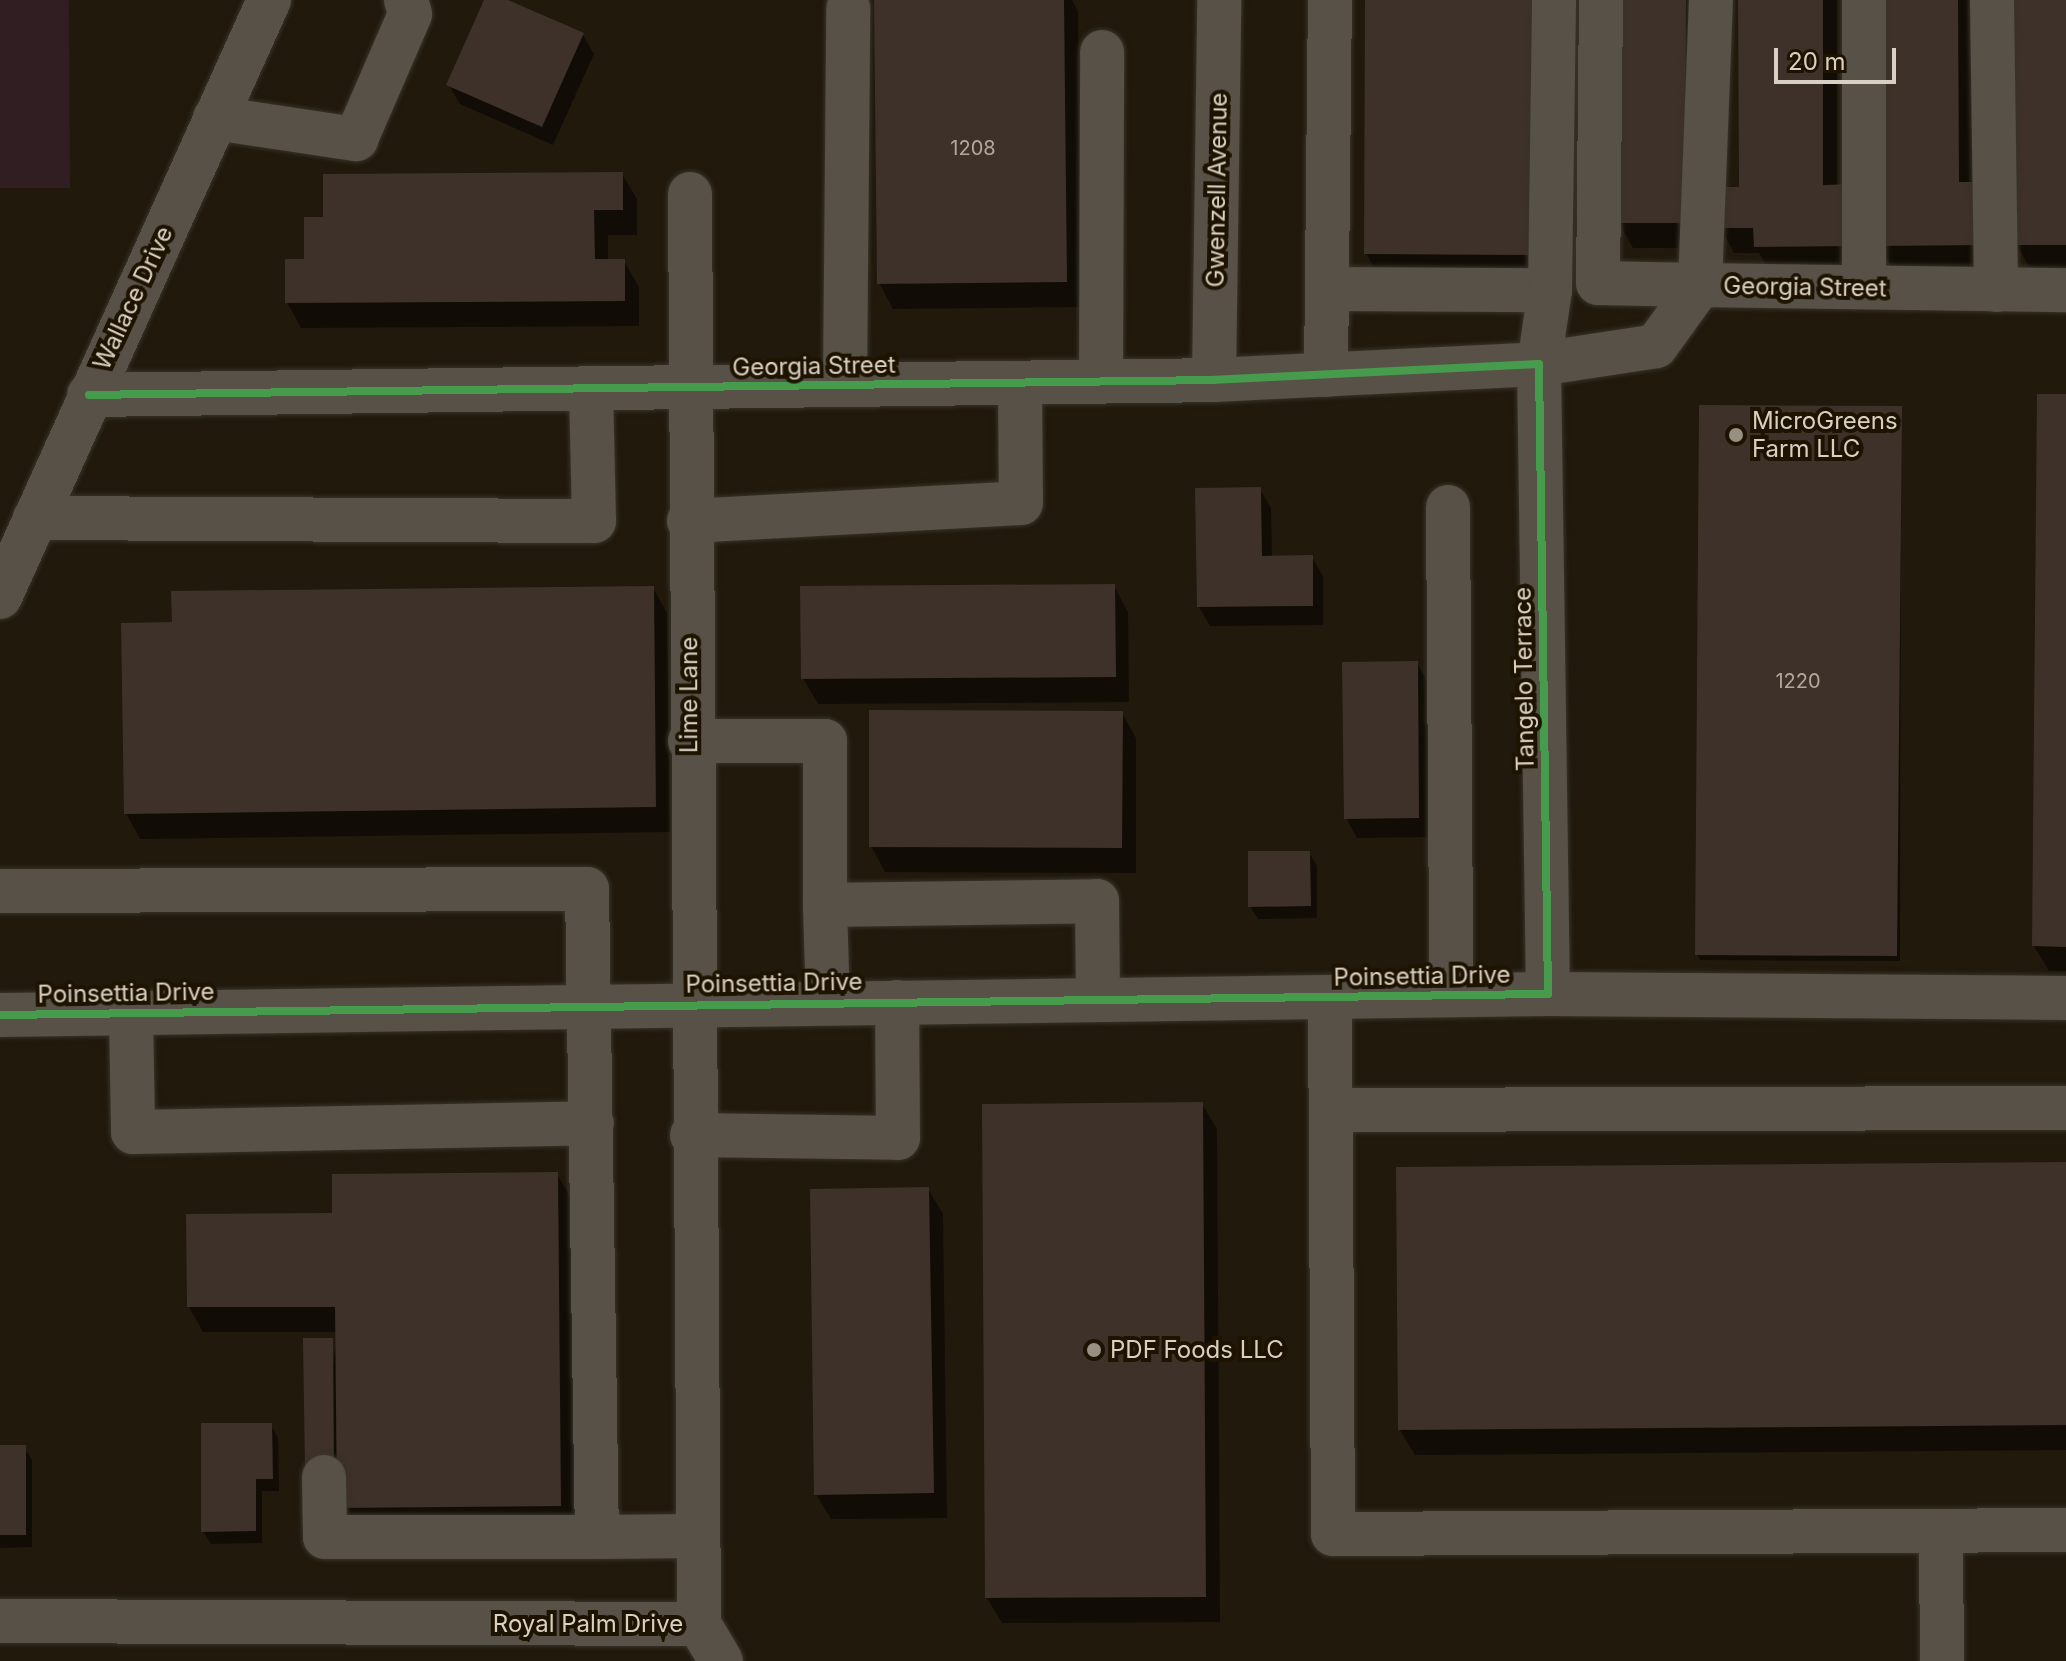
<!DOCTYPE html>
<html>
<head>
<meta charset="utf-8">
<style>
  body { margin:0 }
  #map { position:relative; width:2066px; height:1661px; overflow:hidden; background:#20190c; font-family:Inter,sans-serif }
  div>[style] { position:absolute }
  .commercial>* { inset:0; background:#301e22 }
  .shadow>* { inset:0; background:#0007 }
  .building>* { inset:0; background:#3e3129 }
  .roads { filter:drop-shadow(0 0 2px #37332a) drop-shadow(0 0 2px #37332a) }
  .minor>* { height:44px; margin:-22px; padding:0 22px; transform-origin:22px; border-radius:22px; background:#575147 }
  .cycleway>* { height:8px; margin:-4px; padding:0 4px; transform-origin:4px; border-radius:4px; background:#469c4c }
  .dots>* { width:22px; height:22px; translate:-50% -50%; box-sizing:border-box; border:4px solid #1e1300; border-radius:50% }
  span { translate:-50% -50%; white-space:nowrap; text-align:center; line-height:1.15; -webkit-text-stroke:8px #1e1300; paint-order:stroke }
  .number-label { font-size:20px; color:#b2a89c }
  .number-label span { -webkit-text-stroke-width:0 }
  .street-label { font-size:24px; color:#d8d0c2 }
  .poi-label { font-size:24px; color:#d8d0c2 }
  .left { translate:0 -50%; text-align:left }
  .scale { position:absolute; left:1774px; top:48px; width:122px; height:36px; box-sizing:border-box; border:4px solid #d8d0c2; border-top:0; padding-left:10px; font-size:24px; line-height:28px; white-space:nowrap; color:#d8d0c2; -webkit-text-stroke:6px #1e1300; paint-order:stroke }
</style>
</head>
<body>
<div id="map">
  <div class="commercial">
    <i style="clip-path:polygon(0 0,69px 0,70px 188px,0 188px)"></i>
  </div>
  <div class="shadow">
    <i style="clip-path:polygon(486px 0,503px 0,583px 35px,594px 54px,553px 145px,460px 104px,449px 85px)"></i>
    <i style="clip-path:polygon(876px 0,1072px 0,1078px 11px,1080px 307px,893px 309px,879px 283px)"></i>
    <i style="clip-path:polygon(1367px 0,1553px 280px,1380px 279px,1366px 253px)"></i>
    <i style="clip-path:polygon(1619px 0,1699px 0,1699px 248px,1633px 248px,1619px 223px)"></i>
    <i style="clip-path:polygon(1740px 0,1837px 0,1837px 186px,1869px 271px,1770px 272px,1759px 253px,1734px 253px,1720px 227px,1741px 189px)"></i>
    <i style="clip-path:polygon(1877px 0,1971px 0,2001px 270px,1894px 271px,1879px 245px)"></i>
    <i style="clip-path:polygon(2014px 0,2066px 0,2066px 270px,2031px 270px,2016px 244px)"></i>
    <i style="clip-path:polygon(622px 174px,637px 199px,637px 235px,608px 235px,608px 261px,624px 261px,639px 287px,639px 326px,301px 328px,287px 302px,306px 261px)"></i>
    <i style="clip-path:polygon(2066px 396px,2066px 971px,2049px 971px,2034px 946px)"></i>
    <i style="clip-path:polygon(1901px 408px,1900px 961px,1700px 960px,1697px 954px)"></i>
    <i style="clip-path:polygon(1260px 489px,1271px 508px,1272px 558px,1312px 557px,1323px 576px,1323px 625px,1210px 626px,1199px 607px)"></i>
    <i style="clip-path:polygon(1114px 586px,1128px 612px,1129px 702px,818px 704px,803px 678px)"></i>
    <i style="clip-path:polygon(653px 588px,667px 613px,670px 832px,140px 839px,126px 813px,174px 624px)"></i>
    <i style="clip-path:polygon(1417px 663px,1428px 683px,1429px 837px,1357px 838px,1346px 818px)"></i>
    <i style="clip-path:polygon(1122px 713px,1136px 738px,1136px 873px,885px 872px,871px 846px)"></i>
    <i style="clip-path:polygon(1309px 853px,1317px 866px,1317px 918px,1258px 919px,1250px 906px)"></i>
    <i style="clip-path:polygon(1202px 1104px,1217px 1129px,1220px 1622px,1002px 1623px,987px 1598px)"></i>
    <i style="clip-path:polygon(2066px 1164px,2066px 1450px,1415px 1455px,1400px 1430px)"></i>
    <i style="clip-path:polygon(557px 1174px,572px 1200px,574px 1531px,353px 1533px,315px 1481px,338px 1332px,203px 1332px,189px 1307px,334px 1215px)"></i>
    <i style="clip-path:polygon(928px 1189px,943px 1214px,947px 1518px,831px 1519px,816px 1494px)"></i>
    <i style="clip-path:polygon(271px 1425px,278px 1438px,279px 1491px,262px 1491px,262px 1543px,211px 1544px,203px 1531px)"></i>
    <i style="clip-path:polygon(0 1447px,24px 1447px,32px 1460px,32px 1547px,0 1548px)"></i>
  </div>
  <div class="building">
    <i style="clip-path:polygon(484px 0,508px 0,584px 33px,542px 127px,446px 85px)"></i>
    <i style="clip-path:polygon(874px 0,1064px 0,1067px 282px,877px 284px)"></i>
    <i style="clip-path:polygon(1365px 0,1542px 0,1540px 255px,1364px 254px)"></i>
    <i style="clip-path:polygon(1617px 0,1686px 0,1685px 223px,1617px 223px)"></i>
    <i style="clip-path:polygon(1738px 0,1823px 0,1823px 185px,1856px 184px,1856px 246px,1754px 247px,1753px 228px,1718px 228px,1718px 187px,1739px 187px)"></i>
    <i style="clip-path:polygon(1875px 0,1958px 0,1959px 182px,1987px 182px,1987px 245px,1877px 246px)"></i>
    <i style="clip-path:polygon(2012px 0,2066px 0,2066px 245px,2014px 245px)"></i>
    <i style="clip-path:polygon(623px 172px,623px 210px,594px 210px,595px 259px,625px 259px,625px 301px,285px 303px,285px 259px,304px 259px,304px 217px,323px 217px,323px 174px)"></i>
    <i style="clip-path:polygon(2037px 394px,2066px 394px,2066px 947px,2032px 946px)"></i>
    <i style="clip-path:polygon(1699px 405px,1902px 406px,1897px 956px,1695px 955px)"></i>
    <i style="clip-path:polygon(1261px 487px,1262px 556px,1313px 555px,1313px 606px,1197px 607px,1195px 488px)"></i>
    <i style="clip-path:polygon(1115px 584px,1116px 677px,801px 679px,800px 586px)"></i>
    <i style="clip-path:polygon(654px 586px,656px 807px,124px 814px,121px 623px,172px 622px,171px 591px)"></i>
    <i style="clip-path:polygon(1418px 661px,1419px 818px,1344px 819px,1342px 662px)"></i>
    <i style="clip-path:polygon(869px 710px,1123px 711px,1122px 848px,869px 847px)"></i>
    <i style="clip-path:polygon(1248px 851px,1310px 851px,1311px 906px,1248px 907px)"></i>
    <i style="clip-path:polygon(1203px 1102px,1206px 1597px,985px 1598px,982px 1104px)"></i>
    <i style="clip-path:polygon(2066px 1162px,2066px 1425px,1398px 1430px,1396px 1167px)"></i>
    <i style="clip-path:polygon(558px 1172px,561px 1506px,337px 1508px,335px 1307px,187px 1307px,186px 1214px,332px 1213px,332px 1174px)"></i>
    <i style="clip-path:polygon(929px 1187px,934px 1493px,814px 1495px,810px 1189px)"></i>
    <i style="clip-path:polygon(303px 1338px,333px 1338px,334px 1469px,305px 1469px)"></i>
    <i style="clip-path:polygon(201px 1423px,272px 1423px,273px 1479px,256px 1479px,256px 1531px,201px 1532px)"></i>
    <i style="clip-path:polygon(0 1445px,26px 1445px,26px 1535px,0 1535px)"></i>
  </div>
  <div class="roads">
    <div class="minor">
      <i style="left:1601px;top:0;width:283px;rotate:90.6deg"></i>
      <i style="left:1598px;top:283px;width:102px;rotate:1.1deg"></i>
      <i style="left:1700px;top:285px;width:285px;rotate:-87.8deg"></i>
      <i style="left:1992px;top:0;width:290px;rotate:89.2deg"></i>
      <i style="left:215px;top:118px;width:143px;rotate:8.5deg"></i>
      <i style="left:356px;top:139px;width:136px;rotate:-66.6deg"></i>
      <i style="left:410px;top:14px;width:15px;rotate:-106deg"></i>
      <i style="left:1864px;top:287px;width:287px;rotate:-90deg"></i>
      <i style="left:1327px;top:289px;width:223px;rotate:0.3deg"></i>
      <i style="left:1326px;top:375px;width:375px;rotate:-89.4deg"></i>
      <i style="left:1214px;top:380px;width:380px;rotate:-89.2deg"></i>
      <i style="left:1101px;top:382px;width:330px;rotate:-89.8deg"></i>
      <i style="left:845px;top:385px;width:377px;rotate:-89.5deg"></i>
      <i style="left:89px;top:395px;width:1125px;rotate:-0.76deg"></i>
      <i style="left:1214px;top:380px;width:325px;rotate:-2.8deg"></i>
      <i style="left:1539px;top:364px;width:118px;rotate:-8.7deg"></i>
      <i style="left:1656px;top:346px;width:75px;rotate:-54.2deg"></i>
      <i style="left:1700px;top:285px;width:366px;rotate:0.8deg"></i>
      <i style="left:1448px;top:507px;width:488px;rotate:89.6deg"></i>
      <i style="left:35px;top:518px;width:559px;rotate:0.31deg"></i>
      <i style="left:594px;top:521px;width:133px;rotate:-91.3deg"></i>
      <i style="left:689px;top:521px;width:332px;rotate:-3.1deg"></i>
      <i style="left:1021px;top:503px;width:120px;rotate:-90.5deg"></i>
      <i style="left:0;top:597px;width:655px;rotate:-65.74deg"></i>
      <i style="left:690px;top:741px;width:135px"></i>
      <i style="left:825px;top:741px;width:164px;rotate:90deg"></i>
      <i style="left:0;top:891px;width:587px;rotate:-0.2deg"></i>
      <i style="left:587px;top:889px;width:648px;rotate:89.12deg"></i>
      <i style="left:597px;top:1537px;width:101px;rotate:-0.6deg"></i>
      <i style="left:1548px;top:994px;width:630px;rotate:-90.82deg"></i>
      <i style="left:1539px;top:364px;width:75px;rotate:-81.5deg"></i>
      <i style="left:1550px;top:290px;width:290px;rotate:-89.2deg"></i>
      <i style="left:1330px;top:997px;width:537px;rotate:89.68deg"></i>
      <i style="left:1333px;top:1534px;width:733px;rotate:-0.31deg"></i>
      <i style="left:828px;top:1003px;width:98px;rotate:-91.8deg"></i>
      <i style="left:825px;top:905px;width:272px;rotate:-0.8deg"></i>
      <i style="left:1097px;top:901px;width:99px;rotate:89.4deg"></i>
      <i style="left:131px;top:1013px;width:119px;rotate:89deg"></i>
      <i style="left:133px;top:1132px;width:459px;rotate:-1.1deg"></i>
      <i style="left:0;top:1015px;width:1548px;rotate:-0.78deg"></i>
      <i style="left:1548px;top:994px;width:518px;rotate:0.44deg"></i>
      <i style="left:1331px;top:1110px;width:735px;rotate:-0.16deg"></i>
      <i style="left:692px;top:1135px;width:206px;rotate:0.8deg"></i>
      <i style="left:898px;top:1138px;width:136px;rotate:-90.4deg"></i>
      <i style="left:324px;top:1477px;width:60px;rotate:89deg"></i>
      <i style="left:325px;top:1537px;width:272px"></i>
      <i style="left:1941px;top:1531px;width:130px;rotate:89.6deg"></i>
      <i style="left:0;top:1621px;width:699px;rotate:0.25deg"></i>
      <i style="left:699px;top:1624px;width:1430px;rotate:-90.36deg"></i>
      <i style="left:699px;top:1624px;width:43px;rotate:59.3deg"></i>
    </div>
  </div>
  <div class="cycleway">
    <i style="left:0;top:1015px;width:1548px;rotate:-0.78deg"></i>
    <i style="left:1548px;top:994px;width:630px;rotate:-90.82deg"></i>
    <i style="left:1539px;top:364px;width:325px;rotate:177.2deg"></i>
    <i style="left:1214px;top:380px;width:1125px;rotate:179.24deg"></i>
  </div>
  <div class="dots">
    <i style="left:1736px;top:435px;background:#989082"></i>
    <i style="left:1094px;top:1350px;background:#989082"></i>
  </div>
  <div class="number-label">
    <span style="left:973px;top:148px">1208</span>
    <span style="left:1798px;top:681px">1220</span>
  </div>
  <div class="street-label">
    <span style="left:1217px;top:190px;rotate:-89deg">Gwenzell Avenue</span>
    <span style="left:1805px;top:287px;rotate:1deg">Georgia Street</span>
    <span style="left:133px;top:298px;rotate:-65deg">Wallace Drive</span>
    <span style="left:814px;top:366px;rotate:-1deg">Georgia Street</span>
    <span style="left:1524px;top:679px;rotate:-91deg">Tangelo Terrace</span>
    <span style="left:689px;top:695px;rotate:-90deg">Lime Lane</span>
    <span style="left:1422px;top:976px;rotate:-1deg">Poinsettia Drive</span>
    <span style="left:774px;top:983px;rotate:-1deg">Poinsettia Drive</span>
    <span style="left:126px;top:993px;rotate:-1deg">Poinsettia Drive</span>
    <span style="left:588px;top:1624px">Royal Palm Drive</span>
  </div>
  <div class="poi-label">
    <span class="left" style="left:1752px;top:435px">MicroGreens<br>Farm LLC</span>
    <span class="left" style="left:1110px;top:1350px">PDF Foods LLC</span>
  </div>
  <div class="scale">20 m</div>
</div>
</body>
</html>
